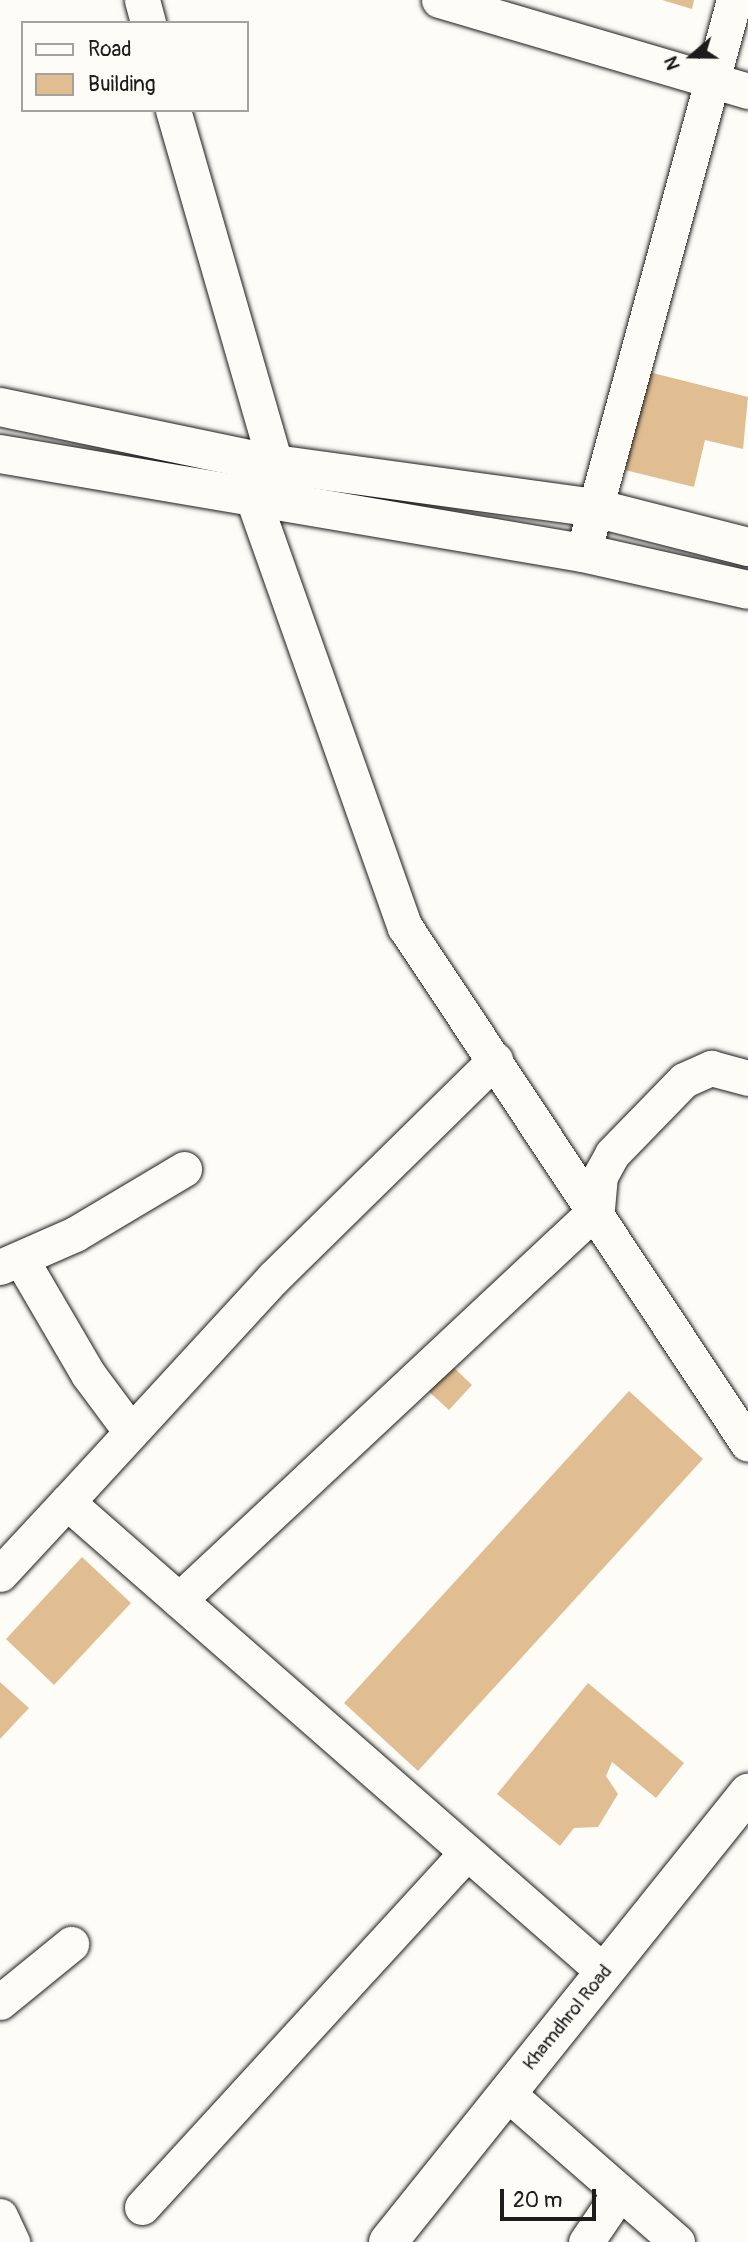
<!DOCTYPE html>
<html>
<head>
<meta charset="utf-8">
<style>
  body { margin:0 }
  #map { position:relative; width:748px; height:2242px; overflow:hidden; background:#fdfcf7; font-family:Pangolin,sans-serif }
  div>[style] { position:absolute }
  .building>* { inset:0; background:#e1bd92 }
  .roads { filter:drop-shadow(0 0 2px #1c1c1c) drop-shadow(0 0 2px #1c1c1c) }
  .minor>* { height:35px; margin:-17.5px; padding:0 17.5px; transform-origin:17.5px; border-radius:17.5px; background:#fdfcf7 }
  .secondary>* { height:38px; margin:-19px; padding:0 19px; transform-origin:19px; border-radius:19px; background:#fdfcf7 }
  .primary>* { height:38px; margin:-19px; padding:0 19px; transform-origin:19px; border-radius:19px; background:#fdfcf7 }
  span { translate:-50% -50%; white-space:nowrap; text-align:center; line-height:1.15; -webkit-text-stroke:5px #fdfcf7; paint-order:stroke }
  .street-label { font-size:19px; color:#1c1c1c }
  .legend { position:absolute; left:21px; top:21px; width:228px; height:91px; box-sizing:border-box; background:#fdfcf7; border:2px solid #a3a29f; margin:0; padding:9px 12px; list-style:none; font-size:21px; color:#1c1c1c }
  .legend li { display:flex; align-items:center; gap:14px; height:35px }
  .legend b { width:35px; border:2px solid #a3a29f }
  .north { position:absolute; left:657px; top:21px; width:70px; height:70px; -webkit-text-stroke:5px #fdfcf7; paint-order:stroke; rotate:250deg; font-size:19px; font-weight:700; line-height:28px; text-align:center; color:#1c1c1c }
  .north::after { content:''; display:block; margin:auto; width:24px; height:32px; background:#1c1c1c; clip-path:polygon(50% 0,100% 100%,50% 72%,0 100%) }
  .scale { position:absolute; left:500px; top:2189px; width:96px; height:32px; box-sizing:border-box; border:4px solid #1c1c1c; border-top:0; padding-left:9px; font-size:21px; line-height:24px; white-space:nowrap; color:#1c1c1c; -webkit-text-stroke:5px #fdfcf7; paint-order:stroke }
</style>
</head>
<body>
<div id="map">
  <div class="building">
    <i style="clip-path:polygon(662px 0,694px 0,692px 9px)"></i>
    <i style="clip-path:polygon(649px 372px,748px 397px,743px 449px,705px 440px,694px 487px,625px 470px)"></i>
    <i style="clip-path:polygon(448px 1362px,472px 1385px,449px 1410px,425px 1388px)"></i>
    <i style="clip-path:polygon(629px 1391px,703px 1459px,418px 1771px,344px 1703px)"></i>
    <i style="clip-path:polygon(82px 1557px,131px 1603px,54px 1685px,6px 1639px)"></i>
    <i style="clip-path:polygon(0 1682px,29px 1708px,0 1739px)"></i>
    <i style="clip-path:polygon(588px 1683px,684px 1763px,656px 1798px,612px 1762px,606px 1776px,618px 1794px,598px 1827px,574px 1828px,560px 1846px,497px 1794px)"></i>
  </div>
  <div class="roads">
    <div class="minor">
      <i style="left:142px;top:0;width:24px;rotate:75deg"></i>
      <i style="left:439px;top:0;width:322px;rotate:16.4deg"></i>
      <i style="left:173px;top:110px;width:393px;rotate:73.9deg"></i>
      <i style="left:251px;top:493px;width:461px;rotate:70.5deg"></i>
      <i style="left:405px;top:927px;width:620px;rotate:56.44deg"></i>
      <i style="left:583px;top:553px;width:573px;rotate:-74.73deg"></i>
      <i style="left:22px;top:1261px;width:131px;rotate:59.7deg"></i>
      <i style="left:88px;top:1374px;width:72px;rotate:53.4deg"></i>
      <i style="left:0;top:1267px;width:82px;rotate:-23.7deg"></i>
      <i style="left:75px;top:1234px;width:127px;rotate:-30.8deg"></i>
      <i style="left:67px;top:1502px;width:306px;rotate:-47.4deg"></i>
      <i style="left:274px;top:1277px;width:310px;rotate:-44.5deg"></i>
      <i style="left:0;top:1574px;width:98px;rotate:-47.1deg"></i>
      <i style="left:67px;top:1502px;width:714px;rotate:41.19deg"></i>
      <i style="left:179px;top:1600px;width:572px;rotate:-43.09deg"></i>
      <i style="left:597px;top:1209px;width:33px;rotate:-85deg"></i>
      <i style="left:600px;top:1176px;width:25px;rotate:-61deg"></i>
      <i style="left:612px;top:1154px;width:103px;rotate:-45.8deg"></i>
      <i style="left:684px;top:1080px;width:30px;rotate:-24deg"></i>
      <i style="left:711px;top:1068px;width:38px;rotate:15deg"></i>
      <i style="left:0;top:2002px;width:92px;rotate:-39.2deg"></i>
      <i style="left:507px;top:2093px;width:226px;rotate:41.2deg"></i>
      <i style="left:142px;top:2207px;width:481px;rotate:-47.5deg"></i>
      <i style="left:0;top:2216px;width:29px;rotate:65deg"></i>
      <i style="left:586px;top:2242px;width:60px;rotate:-55.8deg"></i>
    </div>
    <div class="secondary">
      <i style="left:388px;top:2242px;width:576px;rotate:-51.28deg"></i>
    </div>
    <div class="primary">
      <i style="left:0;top:407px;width:280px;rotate:11.8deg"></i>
      <i style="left:274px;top:464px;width:324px;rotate:7.8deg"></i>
      <i style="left:595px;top:508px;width:158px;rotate:14.3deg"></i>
      <i style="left:0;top:454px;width:591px;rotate:9.64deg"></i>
      <i style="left:583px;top:553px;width:169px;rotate:12.6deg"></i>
    </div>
  </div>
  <div class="street-label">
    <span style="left:568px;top:2018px;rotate:-51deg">Khamdhrol Road</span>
  </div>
  <ul class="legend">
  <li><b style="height:9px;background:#fdfcf7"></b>Road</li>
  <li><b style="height:19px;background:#e1bd92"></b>Building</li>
  </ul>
  <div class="north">N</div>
  <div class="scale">20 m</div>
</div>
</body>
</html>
